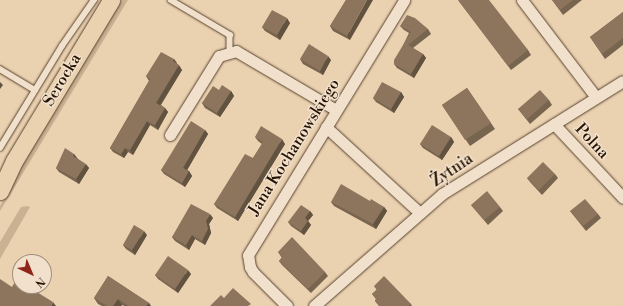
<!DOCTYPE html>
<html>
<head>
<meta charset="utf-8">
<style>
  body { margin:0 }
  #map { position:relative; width:623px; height:306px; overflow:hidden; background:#ead1b0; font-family:"Libre Bodoni",serif }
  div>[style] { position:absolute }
  .green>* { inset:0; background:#c9b192 }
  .roads { filter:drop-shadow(0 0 1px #57422d) drop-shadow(0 0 1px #57422d) }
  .service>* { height:5.5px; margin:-2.75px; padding:0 2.75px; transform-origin:2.75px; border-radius:2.75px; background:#f1e1cc }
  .minor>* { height:11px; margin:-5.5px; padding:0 5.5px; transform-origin:5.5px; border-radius:5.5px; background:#f1e1cc }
  .primary>* { height:17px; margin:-8.5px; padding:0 8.5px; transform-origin:8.5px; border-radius:8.5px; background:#ead1b0 }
  .wall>* { inset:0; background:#78654f }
  .shaded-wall>* { inset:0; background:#625240 }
  .building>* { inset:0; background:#8c755c }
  span { translate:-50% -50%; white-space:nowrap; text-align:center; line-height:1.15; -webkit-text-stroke:3px #f1e1cc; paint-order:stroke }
  .street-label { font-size:16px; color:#261201 }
  .north { position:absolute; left:12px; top:254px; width:40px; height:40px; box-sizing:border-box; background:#f1e1cc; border:1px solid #a08e7b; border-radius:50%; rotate:136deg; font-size:11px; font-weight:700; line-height:16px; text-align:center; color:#261201 }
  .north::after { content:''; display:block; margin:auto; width:14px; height:18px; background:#8f2418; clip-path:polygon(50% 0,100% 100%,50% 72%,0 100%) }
</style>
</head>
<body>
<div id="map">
  <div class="green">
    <i style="clip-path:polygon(122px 0,128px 0,0 211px,0 206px,24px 161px)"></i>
    <i style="clip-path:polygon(27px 206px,30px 207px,0 259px,0 242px,21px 207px)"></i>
  </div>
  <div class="roads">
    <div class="service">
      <i style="left:171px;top:0;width:69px;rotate:30.7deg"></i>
      <i style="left:230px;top:35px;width:17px;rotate:90deg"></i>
      <i style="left:0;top:69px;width:41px;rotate:31deg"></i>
      <i style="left:0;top:148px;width:119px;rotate:-58.7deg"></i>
      <i style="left:62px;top:46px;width:56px;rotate:-55.2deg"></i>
    </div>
    <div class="minor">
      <i style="left:522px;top:0;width:122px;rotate:52.7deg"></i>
      <i style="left:554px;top:124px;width:101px;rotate:47deg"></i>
      <i style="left:326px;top:127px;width:127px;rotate:42.5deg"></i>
      <i style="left:170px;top:135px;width:93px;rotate:-58.2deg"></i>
      <i style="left:219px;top:56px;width:18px;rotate:-16deg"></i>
      <i style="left:236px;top:51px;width:116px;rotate:30.5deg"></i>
      <i style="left:287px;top:306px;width:48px;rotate:-135deg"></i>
      <i style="left:253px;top:272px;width:6px;rotate:-121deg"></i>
      <i style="left:250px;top:267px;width:12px;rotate:-99deg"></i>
      <i style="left:248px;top:255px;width:299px;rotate:-58.5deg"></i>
      <i style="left:314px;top:306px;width:170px;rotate:-41.2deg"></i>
      <i style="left:442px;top:194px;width:213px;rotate:-32deg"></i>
    </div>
    <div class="primary">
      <i style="left:0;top:191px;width:33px;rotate:-65deg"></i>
      <i style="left:14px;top:161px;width:188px;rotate:-58.9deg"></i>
    </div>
  </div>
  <div class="wall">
    <i style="clip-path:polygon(346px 0,350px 40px,333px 31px,330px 26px)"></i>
    <i style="clip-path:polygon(458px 0,528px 50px,531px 55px,511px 70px)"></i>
    <i style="clip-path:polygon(552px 0,582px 0,563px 15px)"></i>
    <i style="clip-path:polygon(623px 12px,623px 45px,605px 59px,590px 37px)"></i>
    <i style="clip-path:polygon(290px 23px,280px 40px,265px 31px,262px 27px)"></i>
    <i style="clip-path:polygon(400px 26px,428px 29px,431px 34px,413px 48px,423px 54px,426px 58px,414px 78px,397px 68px,394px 64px,409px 33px,404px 30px)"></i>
    <i style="clip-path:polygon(174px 59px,177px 64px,182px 70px,161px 105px,165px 108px,168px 112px,158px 130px,150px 125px,133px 155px,128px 152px,124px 158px,113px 152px,110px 148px,149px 81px,146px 76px)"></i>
    <i style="clip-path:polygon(300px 59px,331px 60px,323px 75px,303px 64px)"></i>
    <i style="clip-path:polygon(467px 88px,495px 129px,470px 146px,442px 105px)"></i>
    <i style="clip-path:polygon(219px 90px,231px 91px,234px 96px,220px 117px,205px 108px,202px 103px)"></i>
    <i style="clip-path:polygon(401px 92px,404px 97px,394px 113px,376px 102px,373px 98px)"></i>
    <i style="clip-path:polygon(549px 100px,552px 105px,530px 124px,518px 109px)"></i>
    <i style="clip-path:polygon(205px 130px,208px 134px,187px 170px,189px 171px,192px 176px,185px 187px,164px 174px,161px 170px)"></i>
    <i style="clip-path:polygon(255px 137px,285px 144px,238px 221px,217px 208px,214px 204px,253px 158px,262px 144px,258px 141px)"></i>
    <i style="clip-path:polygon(451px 137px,454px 142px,442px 160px,423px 148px,420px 144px)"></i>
    <i style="clip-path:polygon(74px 154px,77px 158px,89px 168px,79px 184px,59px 172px,56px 168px)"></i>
    <i style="clip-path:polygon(555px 174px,558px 178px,542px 195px,530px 182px,527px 178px)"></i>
    <i style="clip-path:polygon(370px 201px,384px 207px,387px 211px,376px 229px,334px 206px,331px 202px)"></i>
    <i style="clip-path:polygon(471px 205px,500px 207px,503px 211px,488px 225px)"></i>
    <i style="clip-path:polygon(310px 211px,313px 215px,308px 221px,311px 225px,304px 235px,291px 226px,288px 222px)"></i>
    <i style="clip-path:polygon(570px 211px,598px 214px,601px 218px,586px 231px)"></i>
    <i style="clip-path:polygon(213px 218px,209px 224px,211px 233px,205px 245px,195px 239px,189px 250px,175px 241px,172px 237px)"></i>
    <i style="clip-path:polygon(147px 235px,135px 255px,126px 249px,123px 245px)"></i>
    <i style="clip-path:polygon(278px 252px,325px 272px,328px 276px,311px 293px,282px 265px,279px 261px,282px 258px)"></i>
    <i style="clip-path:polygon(191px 274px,178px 293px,158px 279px,155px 275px)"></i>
    <i style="clip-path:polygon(108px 276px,149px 303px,151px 306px,124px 306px,122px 305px,121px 306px,102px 306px,98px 304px,94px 298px)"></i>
    <i style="clip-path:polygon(374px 286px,411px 304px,412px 306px,379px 306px,375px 301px,376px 299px,372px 294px,377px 290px)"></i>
  </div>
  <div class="shaded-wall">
    <i style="clip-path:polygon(367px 0,373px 0,350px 40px,347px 36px)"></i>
    <i style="clip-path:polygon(287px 18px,290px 23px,280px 40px,277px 35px)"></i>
    <i style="clip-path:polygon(423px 54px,426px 58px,414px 78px,411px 74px)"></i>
    <i style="clip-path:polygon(328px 56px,331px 60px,323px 75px,320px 71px)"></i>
    <i style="clip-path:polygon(174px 59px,177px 63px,176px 66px,173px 61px)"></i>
    <i style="clip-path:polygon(179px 65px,182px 70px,159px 107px,156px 103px)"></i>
    <i style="clip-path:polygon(0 82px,3px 85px,0 89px)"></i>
    <i style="clip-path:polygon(231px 91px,234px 96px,220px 117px,217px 113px)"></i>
    <i style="clip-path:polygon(401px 92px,404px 97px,394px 113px,391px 109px)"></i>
    <i style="clip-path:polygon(165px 108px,168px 112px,158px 130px,155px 125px)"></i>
    <i style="clip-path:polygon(147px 121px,150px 125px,133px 155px,130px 150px)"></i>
    <i style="clip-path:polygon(205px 130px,208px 134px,186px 172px,183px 168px)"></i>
    <i style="clip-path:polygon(451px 137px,454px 142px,442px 160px,439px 156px)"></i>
    <i style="clip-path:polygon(282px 139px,285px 144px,238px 221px,235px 217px)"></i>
    <i style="clip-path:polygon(125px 148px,128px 152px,124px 158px,121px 154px)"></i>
    <i style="clip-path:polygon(74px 154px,77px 158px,76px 160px,73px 156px)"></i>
    <i style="clip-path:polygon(86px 164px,89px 168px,79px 184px,76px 179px)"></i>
    <i style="clip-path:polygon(189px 171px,192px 176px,185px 187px,182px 183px)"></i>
    <i style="clip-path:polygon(384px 207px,387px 211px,376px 229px,373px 224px)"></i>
    <i style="clip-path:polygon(310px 211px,313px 215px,308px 221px,311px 225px,304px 235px,301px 231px,305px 218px)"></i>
    <i style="clip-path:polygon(210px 214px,213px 218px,209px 224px,211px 233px,205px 245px,202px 241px,206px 220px)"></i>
    <i style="clip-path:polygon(144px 231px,147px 235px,135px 255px,132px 250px)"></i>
    <i style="clip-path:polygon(192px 235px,195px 239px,189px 250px,186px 245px)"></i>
    <i style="clip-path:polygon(188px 270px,191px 274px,178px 293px,175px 289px)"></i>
    <i style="clip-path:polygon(118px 299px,122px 305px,121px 306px,113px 306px)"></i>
    <i style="clip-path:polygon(53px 302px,56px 306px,51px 306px)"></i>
    <i style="clip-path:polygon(149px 303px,151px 306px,146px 306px)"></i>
  </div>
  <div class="building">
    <i style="clip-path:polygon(346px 0,367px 0,347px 36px,330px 26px)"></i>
    <i style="clip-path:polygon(458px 0,489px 0,528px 50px,508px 66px)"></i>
    <i style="clip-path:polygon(552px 0,573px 0,560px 10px)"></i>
    <i style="clip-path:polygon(272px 10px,287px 18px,277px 35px,262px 27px)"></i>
    <i style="clip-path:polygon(623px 12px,623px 38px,602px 54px,590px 37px)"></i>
    <i style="clip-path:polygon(407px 15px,415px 18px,428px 29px,408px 45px,423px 54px,411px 74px,394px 64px,394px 60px,411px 32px,400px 26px)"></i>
    <i style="clip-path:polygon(309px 44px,328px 56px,320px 71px,300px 59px)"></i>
    <i style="clip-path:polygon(161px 52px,174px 59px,173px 61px,179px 65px,156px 103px,165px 108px,155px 125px,147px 121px,130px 150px,125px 148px,121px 154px,110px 148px,150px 79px,146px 76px)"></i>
    <i style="clip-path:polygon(382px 82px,401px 92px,391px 109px,373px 98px)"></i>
    <i style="clip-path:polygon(222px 85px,231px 91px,217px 113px,202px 103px,213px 86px,219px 90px)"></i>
    <i style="clip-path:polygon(467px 88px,491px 123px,465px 140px,442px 105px)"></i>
    <i style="clip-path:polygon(540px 90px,549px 100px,527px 119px,518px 109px)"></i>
    <i style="clip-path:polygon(191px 121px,205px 130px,183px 168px,189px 171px,182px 183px,161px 170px)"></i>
    <i style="clip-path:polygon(432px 125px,451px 137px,439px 156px,420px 144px)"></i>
    <i style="clip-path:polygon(261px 126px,282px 139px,235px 217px,214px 204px,245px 154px,253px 158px,263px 142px,255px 137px)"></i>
    <i style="clip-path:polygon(65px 148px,74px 154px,73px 156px,86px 164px,76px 179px,56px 168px)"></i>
    <i style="clip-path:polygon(543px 162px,555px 174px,539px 190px,527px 178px)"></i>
    <i style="clip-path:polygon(341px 184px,370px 201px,371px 199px,384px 207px,373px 224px,331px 202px)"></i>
    <i style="clip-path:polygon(487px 191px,500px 207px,484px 220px,471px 205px)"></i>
    <i style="clip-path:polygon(585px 199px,598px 214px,583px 226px,570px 211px)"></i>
    <i style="clip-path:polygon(191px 204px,210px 214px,206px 220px,208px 229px,202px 241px,192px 235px,186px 245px,172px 237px)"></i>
    <i style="clip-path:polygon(301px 205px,310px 211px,305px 218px,308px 221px,301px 231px,288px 222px)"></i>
    <i style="clip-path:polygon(134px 225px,144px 231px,132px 250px,123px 245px)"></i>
    <i style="clip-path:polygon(292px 237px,325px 272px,308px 289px,279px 261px,282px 257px,278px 252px)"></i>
    <i style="clip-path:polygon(168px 256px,188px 270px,175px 289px,155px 275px)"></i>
    <i style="clip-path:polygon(108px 276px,149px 303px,146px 306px,129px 306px,118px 299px,113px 306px,107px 306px,94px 298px)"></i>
    <i style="clip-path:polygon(384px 276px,411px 304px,408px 306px,380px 306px,375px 301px,376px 299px,372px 294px,377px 289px,374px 286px)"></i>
    <i style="clip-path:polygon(0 279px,12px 287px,16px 280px,20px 282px,20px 286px,27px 286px,53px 302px,51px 306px,0 306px)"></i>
    <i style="clip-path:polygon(233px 288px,251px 304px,248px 306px,210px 306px,221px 295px,224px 298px)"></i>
  </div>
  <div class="street-label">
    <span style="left:62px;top:80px;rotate:-59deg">Serocka</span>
    <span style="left:592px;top:141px;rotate:47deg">Polna</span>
    <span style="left:294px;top:147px;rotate:-58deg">Jana Kochanowskiego</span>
    <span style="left:452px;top:170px;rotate:-34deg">Żytnia</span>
  </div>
  <div class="north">N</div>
</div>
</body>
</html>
